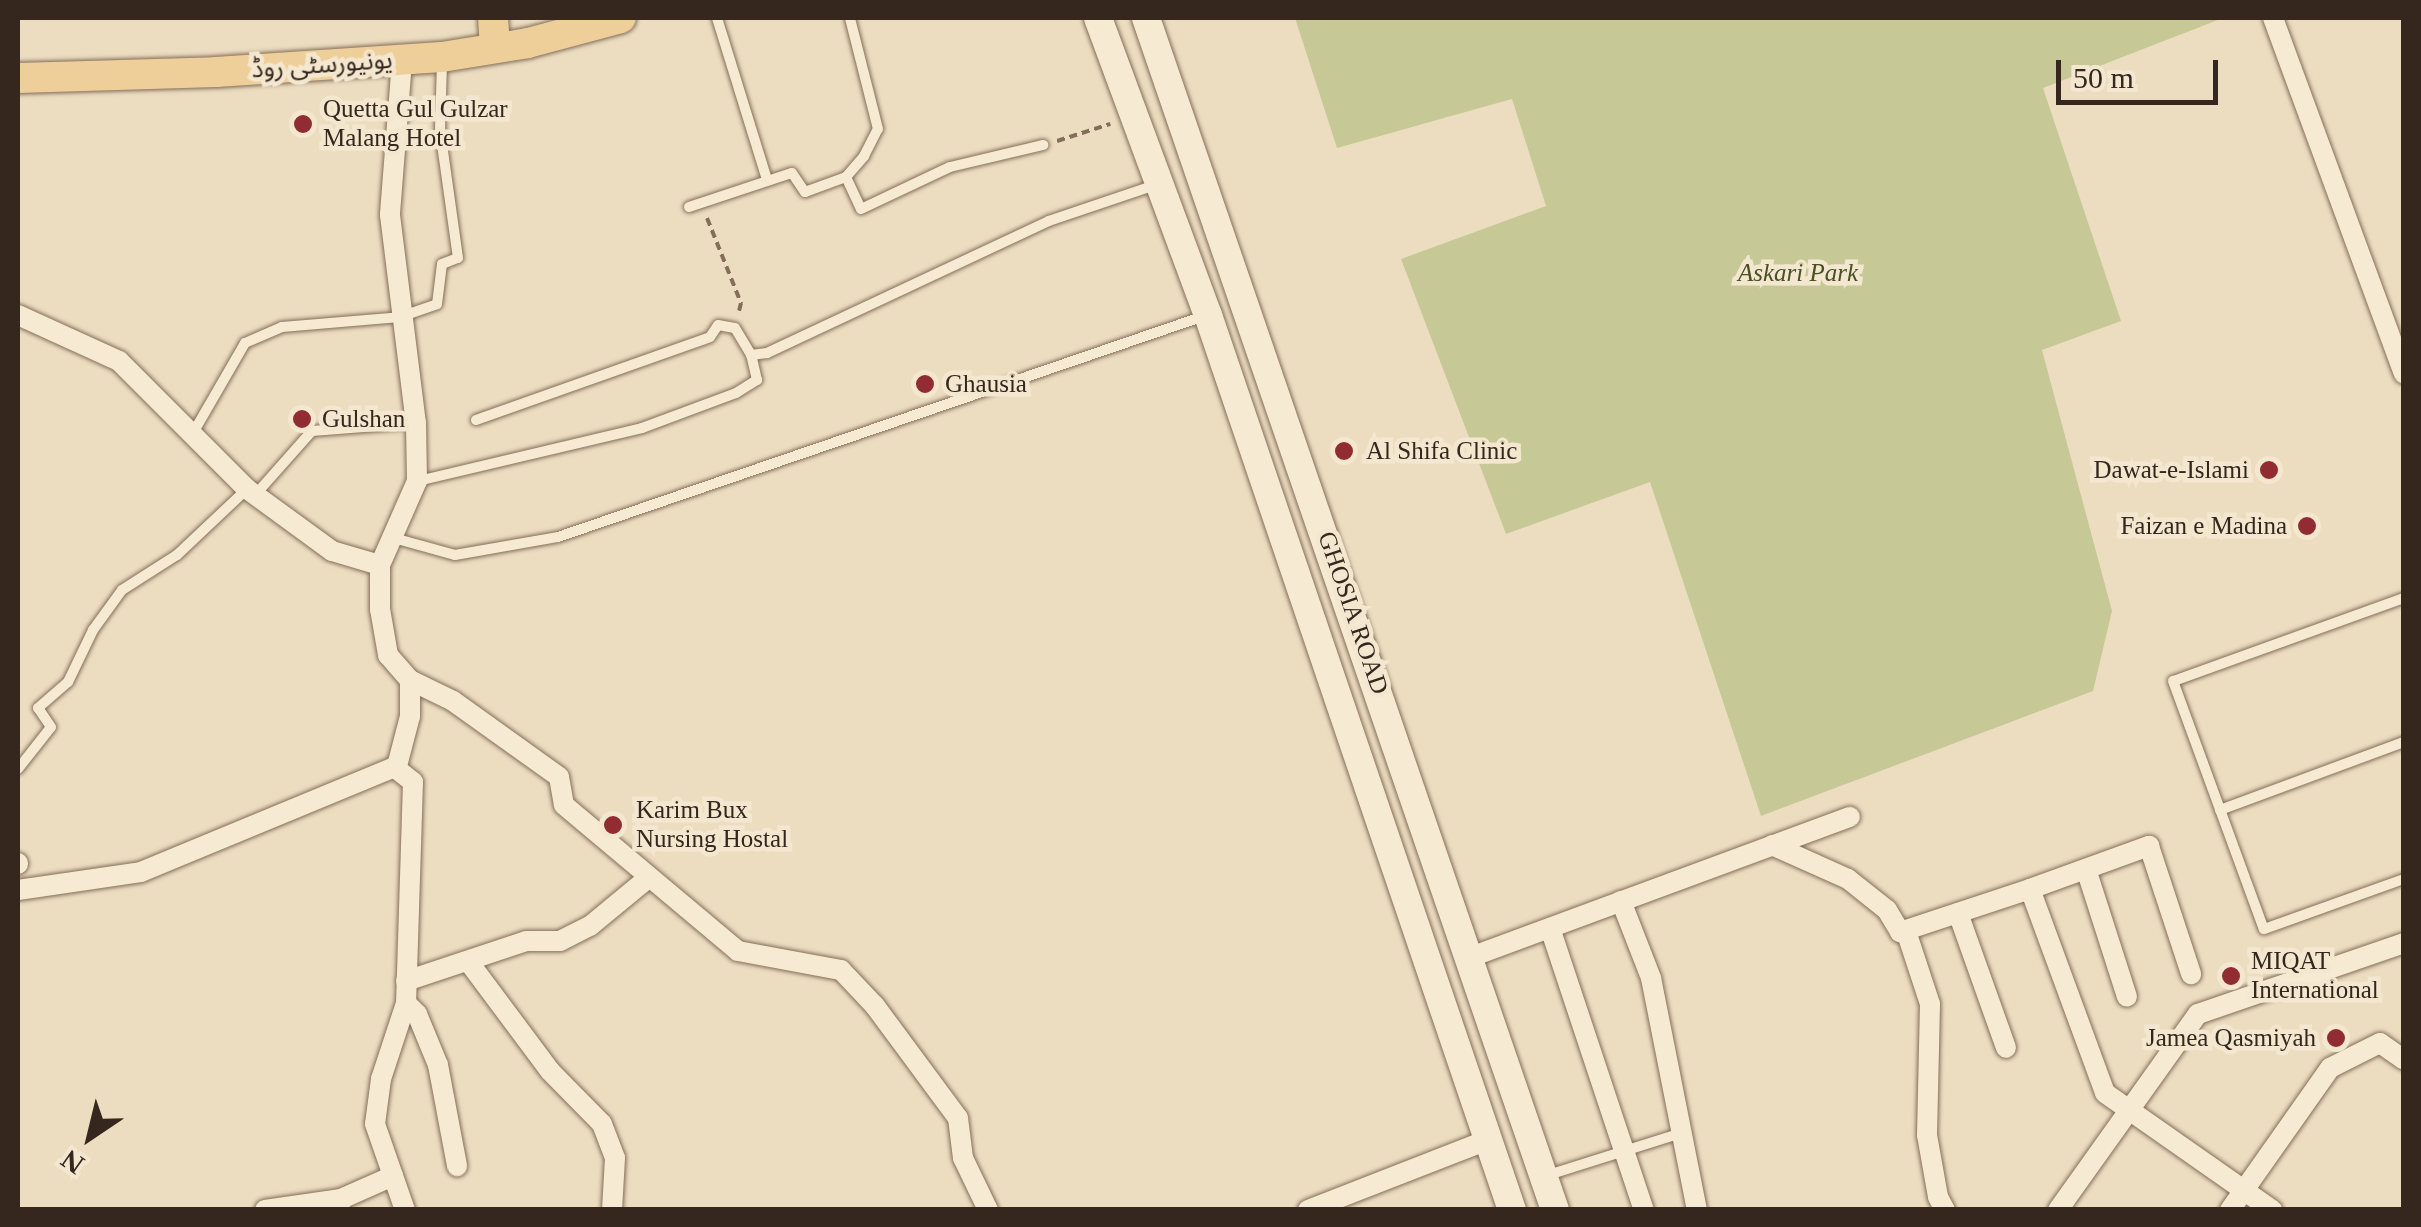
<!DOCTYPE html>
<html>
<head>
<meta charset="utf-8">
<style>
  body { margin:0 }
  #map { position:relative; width:2421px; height:1227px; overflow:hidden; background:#ecddc1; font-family:"Times New Roman","Noto Sans Arabic",serif }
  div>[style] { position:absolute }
  .green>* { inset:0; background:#c6c995 }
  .path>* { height:4px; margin-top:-2px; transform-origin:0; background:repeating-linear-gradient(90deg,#846e59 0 8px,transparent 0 13px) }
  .roads { filter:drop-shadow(0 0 2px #846e59) drop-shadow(0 0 2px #846e59) }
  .lane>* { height:10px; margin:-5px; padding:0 5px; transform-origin:5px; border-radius:5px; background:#f7ead3 }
  .street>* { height:20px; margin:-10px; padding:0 10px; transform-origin:10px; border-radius:10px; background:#f7ead3 }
  .secondary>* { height:28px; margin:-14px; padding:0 14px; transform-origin:14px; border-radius:14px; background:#f7ead3 }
  .primary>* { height:30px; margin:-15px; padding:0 15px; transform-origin:15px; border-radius:15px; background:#eecf99 }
  .dots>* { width:28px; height:28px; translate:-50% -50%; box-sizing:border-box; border:5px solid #f4e7d0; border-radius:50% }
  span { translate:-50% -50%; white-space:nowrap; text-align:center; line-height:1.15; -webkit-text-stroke:9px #f4e7d0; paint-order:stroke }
  .street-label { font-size:25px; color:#35271d }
  .poi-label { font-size:25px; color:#35271d }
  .left { translate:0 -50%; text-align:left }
  .right { translate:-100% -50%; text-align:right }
  .park-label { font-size:25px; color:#485024; font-style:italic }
  .frame { position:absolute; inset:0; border:20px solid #35271d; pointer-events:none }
  .north { position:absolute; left:40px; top:1087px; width:100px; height:100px; -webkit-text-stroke:8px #f4e7d0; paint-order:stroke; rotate:215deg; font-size:28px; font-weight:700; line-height:40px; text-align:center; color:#35271d }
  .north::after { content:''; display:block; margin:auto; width:35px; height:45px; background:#35271d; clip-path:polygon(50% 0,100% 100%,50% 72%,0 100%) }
  .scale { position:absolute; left:2056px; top:60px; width:162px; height:45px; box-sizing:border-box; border:5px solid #35271d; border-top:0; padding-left:12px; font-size:30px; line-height:35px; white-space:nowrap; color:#35271d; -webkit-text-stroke:8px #f4e7d0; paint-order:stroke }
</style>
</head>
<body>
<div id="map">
  <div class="green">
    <i style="clip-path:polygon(1295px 18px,2223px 18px,2043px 88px,2121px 321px,2042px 350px,2112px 611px,2093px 691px,1761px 816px,1650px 482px,1506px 534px,1401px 259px,1546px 206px,1512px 99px,1337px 148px)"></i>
  </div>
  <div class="path">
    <i style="left:1057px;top:141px;width:56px;rotate:-17.8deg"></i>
    <i style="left:707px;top:218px;width:92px;rotate:68.2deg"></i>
    <i style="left:741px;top:303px;width:8px;rotate:104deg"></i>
  </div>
  <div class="roads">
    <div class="lane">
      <i style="left:717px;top:18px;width:170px;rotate:72.8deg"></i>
      <i style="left:846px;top:177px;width:35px;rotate:65deg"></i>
      <i style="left:861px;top:209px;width:98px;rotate:-25.3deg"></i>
      <i style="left:950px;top:167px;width:96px;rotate:-13.3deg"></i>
      <i style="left:689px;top:207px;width:108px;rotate:-18.3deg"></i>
      <i style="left:792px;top:173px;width:23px;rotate:56deg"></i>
      <i style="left:805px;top:192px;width:44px;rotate:-20.1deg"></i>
      <i style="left:846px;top:177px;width:28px;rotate:-49deg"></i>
      <i style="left:864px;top:156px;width:30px;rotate:-63deg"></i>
      <i style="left:878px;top:129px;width:114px;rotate:-104.2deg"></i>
      <i style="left:476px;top:420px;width:248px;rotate:-19.5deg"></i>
      <i style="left:710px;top:337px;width:14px;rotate:-56deg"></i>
      <i style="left:718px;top:325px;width:17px;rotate:10deg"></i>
      <i style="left:735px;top:328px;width:31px;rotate:59deg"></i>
      <i style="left:751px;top:355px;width:16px;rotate:-7deg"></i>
      <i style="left:767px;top:353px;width:311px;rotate:-25.1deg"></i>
      <i style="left:1049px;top:221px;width:115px;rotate:-18.7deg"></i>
      <i style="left:193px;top:433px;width:104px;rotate:-60deg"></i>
      <i style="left:245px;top:343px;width:40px;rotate:-23.4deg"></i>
      <i style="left:282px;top:327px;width:118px;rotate:-4.8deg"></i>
      <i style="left:400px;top:317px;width:39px;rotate:-19deg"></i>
      <i style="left:437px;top:304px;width:40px;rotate:-82.9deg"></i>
      <i style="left:442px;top:264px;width:17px;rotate:-21deg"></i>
      <i style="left:458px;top:258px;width:129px;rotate:-98deg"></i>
      <i style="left:440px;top:130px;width:67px;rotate:-88.3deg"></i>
      <i style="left:418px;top:481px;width:230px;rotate:-13.3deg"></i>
      <i style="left:642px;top:428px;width:100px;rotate:-20.4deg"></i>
      <i style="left:736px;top:393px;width:25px;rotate:-32deg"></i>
      <i style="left:757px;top:380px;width:26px;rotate:-103deg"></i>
      <i style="left:256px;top:494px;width:84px;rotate:-48.4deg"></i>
      <i style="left:312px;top:431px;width:103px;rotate:-4.4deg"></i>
      <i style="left:390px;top:537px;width:67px;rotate:15.5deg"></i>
      <i style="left:455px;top:555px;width:105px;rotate:-9.9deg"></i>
      <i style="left:558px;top:537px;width:686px;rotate:-18.88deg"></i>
      <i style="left:2404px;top:598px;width:245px;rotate:160.2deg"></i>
      <i style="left:2173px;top:681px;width:264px;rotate:69.9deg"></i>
      <i style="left:2264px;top:929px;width:149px;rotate:-19.7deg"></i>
      <i style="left:18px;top:769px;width:53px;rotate:-51.8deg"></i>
      <i style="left:51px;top:727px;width:23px;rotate:-124deg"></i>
      <i style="left:38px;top:708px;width:40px;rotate:-41deg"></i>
      <i style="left:68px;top:682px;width:58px;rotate:-64.3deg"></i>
      <i style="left:93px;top:630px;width:49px;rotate:-54.1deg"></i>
      <i style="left:122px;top:590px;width:65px;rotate:-32.5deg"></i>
      <i style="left:177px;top:555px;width:96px;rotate:-43.3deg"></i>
      <i style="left:2220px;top:810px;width:196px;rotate:-20.3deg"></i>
      <i style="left:1545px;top:1176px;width:143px;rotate:-17.5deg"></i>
    </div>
    <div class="street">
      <i style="left:2273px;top:18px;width:379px;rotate:69.8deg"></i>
      <i style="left:402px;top:61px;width:154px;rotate:94.5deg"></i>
      <i style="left:390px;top:215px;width:210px;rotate:82.9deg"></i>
      <i style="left:416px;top:423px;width:58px;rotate:89deg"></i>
      <i style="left:417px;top:481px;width:92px;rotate:113.8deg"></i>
      <i style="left:380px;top:565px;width:44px;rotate:90deg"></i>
      <i style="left:380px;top:609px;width:47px;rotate:80.1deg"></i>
      <i style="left:388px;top:655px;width:33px;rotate:49deg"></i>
      <i style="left:410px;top:680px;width:48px;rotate:26deg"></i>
      <i style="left:453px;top:701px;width:130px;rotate:35.6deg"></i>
      <i style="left:559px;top:777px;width:28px;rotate:80deg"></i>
      <i style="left:564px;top:805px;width:227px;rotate:40deg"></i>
      <i style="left:738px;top:951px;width:105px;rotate:10.5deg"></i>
      <i style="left:841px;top:970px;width:50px;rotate:46.6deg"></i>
      <i style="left:875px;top:1006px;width:139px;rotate:53.5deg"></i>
      <i style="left:958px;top:1118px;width:40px;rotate:82.9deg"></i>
      <i style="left:963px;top:1158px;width:58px;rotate:64.3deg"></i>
      <i style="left:18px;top:315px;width:111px;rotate:24.5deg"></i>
      <i style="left:119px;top:361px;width:181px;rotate:45deg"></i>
      <i style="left:247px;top:489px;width:105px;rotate:36.1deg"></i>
      <i style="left:332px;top:551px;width:50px;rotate:16.3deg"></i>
      <i style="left:394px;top:767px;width:24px;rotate:38deg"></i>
      <i style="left:413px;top:782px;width:221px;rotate:91.8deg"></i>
      <i style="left:406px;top:1003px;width:80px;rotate:108.2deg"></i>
      <i style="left:381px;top:1079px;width:45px;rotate:97.6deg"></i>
      <i style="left:375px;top:1124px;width:91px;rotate:70.8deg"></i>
      <i style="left:1772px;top:845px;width:83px;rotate:24.1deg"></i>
      <i style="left:1848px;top:879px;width:50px;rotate:38.5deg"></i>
      <i style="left:1887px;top:910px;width:26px;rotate:59deg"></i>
      <i style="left:1900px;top:932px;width:137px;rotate:-18.3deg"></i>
      <i style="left:2030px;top:889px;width:217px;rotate:69.8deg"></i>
      <i style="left:2105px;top:1093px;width:204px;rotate:35deg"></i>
      <i style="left:18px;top:863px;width:1px;rotate:90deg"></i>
      <i style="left:2086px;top:869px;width:134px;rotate:72.2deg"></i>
      <i style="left:2030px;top:889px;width:127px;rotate:-19.9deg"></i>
      <i style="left:2149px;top:846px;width:135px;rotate:71.8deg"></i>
      <i style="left:18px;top:890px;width:124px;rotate:-8.3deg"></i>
      <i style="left:141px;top:872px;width:277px;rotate:-22.5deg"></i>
      <i style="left:397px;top:766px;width:52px;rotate:-75.4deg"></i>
      <i style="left:410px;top:716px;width:36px;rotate:-90deg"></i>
      <i style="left:1621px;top:901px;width:83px;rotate:68.7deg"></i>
      <i style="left:1651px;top:978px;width:237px;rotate:78.8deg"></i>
      <i style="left:1958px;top:913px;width:143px;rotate:70.4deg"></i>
      <i style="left:1550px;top:928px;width:297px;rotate:71.6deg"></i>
      <i style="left:1906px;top:931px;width:77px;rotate:71.8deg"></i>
      <i style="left:1930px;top:1004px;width:131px;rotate:91.3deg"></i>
      <i style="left:1927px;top:1135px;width:63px;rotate:79.9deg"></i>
      <i style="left:1938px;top:1197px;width:15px;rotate:62deg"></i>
      <i style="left:1471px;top:957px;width:404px;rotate:-20.3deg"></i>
      <i style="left:468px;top:961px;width:137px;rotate:53.3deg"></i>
      <i style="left:550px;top:1071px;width:74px;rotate:45.5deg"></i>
      <i style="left:602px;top:1124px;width:36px;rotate:69deg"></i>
      <i style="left:615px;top:1158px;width:52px;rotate:93.3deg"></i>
      <i style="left:406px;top:981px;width:126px;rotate:-18.4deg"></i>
      <i style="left:526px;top:941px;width:34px"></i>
      <i style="left:560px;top:941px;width:34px;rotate:-27deg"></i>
      <i style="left:590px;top:926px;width:74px;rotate:-39.5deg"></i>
      <i style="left:406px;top:1003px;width:16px;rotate:45deg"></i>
      <i style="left:417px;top:1014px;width:55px;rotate:67.6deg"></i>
      <i style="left:438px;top:1065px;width:103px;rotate:79.3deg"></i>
      <i style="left:265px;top:1210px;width:77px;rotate:-8.2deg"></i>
      <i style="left:339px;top:1210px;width:11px;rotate:-80deg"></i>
      <i style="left:341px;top:1199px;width:57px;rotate:-23.9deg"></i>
      <i style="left:1308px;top:1210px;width:193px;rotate:-21.3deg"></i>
      <i style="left:2058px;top:1210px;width:241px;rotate:-54.5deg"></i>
      <i style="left:2198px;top:1014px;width:218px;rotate:-19deg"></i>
      <i style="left:2230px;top:1210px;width:174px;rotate:-54.8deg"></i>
      <i style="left:2330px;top:1068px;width:56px;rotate:-26.6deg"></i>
      <i style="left:2380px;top:1043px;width:29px;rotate:35deg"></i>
    </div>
    <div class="secondary">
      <i style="left:1098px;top:18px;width:317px;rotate:69.7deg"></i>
      <i style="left:1208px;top:315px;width:945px;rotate:71.24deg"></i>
      <i style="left:1146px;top:18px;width:1260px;rotate:71.06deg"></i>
    </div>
    <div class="primary">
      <i style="left:493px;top:18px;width:30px;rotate:86deg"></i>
      <i style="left:18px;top:78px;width:198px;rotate:-1.7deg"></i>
      <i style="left:216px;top:72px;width:226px;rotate:-3.8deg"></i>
      <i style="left:442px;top:57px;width:87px;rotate:-9.2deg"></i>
      <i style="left:528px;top:43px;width:96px;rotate:-15deg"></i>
    </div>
  </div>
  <div class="dots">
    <i style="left:303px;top:124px;background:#912c32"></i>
    <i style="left:925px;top:384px;background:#912c32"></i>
    <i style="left:302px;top:419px;background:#912c32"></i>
    <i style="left:1344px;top:451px;background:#912c32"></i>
    <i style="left:2269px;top:470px;background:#912c32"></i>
    <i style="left:2307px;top:526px;background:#912c32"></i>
    <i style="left:613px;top:825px;background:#912c32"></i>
    <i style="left:2231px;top:976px;background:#912c32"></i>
    <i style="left:2336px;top:1038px;background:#912c32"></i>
  </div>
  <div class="street-label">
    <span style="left:322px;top:65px;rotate:-4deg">یونیورسٹی روڈ</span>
    <span style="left:1353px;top:613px;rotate:71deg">GHOSIA ROAD</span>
  </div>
  <div class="poi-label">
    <span class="left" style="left:323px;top:124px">Quetta Gul Gulzar<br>Malang Hotel</span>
    <span class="left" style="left:945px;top:384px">Ghausia</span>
    <span class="left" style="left:322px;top:419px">Gulshan</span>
    <span class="left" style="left:1366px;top:451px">Al Shifa Clinic</span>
    <span class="right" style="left:2249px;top:470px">Dawat-e-Islami</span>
    <span class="right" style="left:2287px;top:526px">Faizan e Madina</span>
    <span class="left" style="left:636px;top:825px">Karim Bux<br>Nursing Hostal</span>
    <span class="left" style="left:2251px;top:976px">MIQAT<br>International</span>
    <span class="right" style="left:2316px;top:1038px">Jamea Qasmiyah</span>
  </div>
  <div class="park-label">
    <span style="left:1798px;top:273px">Askari Park</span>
  </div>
  <div class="frame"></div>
  <div class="north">N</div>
  <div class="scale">50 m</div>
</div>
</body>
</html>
